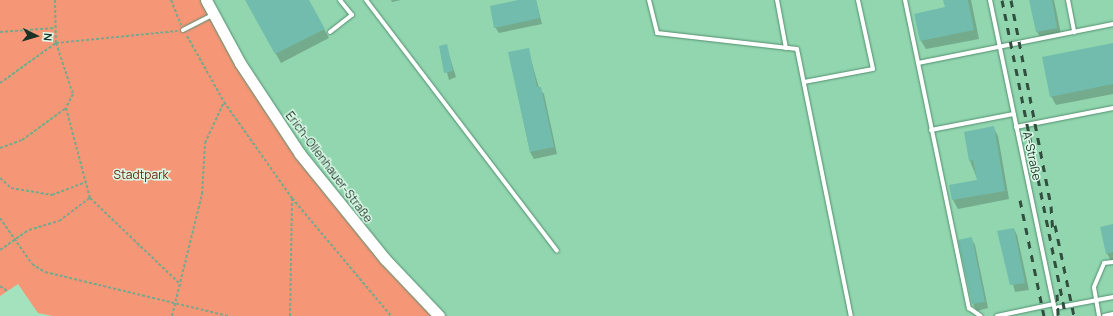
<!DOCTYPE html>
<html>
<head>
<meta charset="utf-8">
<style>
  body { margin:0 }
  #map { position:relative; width:1113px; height:316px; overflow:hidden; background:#a4e1bd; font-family:Manrope,sans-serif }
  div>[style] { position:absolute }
  .built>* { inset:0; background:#91d6af }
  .green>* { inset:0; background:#f59677 }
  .shadow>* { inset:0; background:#0003 }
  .building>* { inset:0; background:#71bcac }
  .path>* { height:2px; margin-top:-1px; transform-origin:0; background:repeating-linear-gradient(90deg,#77a88c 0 3px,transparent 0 5px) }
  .roads { filter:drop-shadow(0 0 1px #548f6f) drop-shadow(0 0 1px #548f6f) }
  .lane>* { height:4px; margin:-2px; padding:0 2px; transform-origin:2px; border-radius:2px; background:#fff }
  .secondary>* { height:11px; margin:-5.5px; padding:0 5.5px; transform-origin:5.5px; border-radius:5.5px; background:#fff }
  .rail>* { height:3px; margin-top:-1.5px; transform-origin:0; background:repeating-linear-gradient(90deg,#314f3e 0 7px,transparent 0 14px) }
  span { translate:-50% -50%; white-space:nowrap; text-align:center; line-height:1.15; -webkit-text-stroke:3px #dcfae8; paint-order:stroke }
  .street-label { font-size:12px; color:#1b3326 }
  .park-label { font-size:12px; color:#6a2104 }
  .north { position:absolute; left:16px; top:16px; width:40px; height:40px; -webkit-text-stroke:3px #dcfae8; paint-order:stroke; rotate:95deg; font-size:11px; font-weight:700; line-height:16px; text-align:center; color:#1b3326 }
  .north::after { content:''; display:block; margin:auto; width:14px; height:18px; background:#1b3326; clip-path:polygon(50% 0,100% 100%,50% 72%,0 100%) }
</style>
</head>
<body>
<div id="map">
  <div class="built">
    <i style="clip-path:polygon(205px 0,1113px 0,1113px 316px,438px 316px,337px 204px)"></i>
  </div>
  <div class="green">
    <i style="clip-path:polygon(0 0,205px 0,263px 102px,438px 316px,53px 316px,38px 313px,18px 284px,0 296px)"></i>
  </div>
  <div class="shadow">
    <i style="clip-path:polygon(246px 0,308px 0,329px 38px,281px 63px)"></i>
    <i style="clip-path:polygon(391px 0,401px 0,392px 2px)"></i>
    <i style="clip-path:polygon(522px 0,536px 0,542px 24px,499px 33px,495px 27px)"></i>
    <i style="clip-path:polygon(944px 0,971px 0,979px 39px,926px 49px,921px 41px,946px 8px)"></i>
    <i style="clip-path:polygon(1030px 0,1054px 0,1061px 34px,1041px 38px,1037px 32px)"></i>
    <i style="clip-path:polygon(1113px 44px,1113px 94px,1056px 105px,1051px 96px)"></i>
    <i style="clip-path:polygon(446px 45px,456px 77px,449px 80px,440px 47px)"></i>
    <i style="clip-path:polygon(528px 49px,539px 88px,544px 94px,557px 154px,534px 159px,530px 152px,509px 53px)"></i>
    <i style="clip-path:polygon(993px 127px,998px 136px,1009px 199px,958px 209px,953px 200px,951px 186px,978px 181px,970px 161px)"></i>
    <i style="clip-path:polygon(1113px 225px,1113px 262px,1112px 262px,1107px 254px)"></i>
    <i style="clip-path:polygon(1014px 229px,1017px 235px,1029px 290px,1015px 292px,999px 232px)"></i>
    <i style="clip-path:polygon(971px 238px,975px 245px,988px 308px,977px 311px,973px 304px,960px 241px)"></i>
  </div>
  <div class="building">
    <i style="clip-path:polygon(245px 0,309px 0,325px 29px,275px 54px)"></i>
    <i style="clip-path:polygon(518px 0,536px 0,540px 18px,494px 28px,490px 6px)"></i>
    <i style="clip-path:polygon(943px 0,968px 0,974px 30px,920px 41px,914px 14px,945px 7px)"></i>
    <i style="clip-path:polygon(1029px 0,1052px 0,1057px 28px,1036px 32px)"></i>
    <i style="clip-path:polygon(1113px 43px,1113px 84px,1050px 97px,1042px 57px)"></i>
    <i style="clip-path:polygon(447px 44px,453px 71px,444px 73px,439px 46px)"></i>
    <i style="clip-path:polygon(529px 48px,537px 87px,541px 87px,554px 147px,530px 152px,508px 52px)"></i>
    <i style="clip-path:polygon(994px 126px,1005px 191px,952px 200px,949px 185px,977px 180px,973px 160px,969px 161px,964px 132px)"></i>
    <i style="clip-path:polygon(1113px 224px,1113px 252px,1106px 254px,1100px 227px)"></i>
    <i style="clip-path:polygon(1014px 228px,1025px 283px,1010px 285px,997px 231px)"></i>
    <i style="clip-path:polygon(972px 237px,985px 302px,972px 304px,958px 240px)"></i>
  </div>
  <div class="path">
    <i style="left:55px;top:0;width:43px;rotate:88.7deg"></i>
    <i style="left:56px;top:43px;width:54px;rotate:71.6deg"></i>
    <i style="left:73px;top:94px;width:16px;rotate:117deg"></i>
    <i style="left:66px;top:108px;width:93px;rotate:75.1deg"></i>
    <i style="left:90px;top:198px;width:126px;rotate:43.7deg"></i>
    <i style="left:171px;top:0;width:27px;rotate:68deg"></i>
    <i style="left:0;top:32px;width:55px;rotate:-4.2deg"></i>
    <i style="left:187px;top:36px;width:76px;rotate:60.7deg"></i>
    <i style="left:224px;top:102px;width:118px;rotate:54.7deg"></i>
    <i style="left:292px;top:198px;width:154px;rotate:50deg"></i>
    <i style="left:0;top:83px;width:69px;rotate:-35.5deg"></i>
    <i style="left:56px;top:43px;width:122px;rotate:-5.7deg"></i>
    <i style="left:0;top:148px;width:23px;rotate:-20deg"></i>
    <i style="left:22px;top:140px;width:54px;rotate:-36deg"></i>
    <i style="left:0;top:178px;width:15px;rotate:42deg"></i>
    <i style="left:11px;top:188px;width:42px;rotate:9.7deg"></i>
    <i style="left:52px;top:195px;width:36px;rotate:-21deg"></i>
    <i style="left:0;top:218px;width:56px;rotate:55.2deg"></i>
    <i style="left:32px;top:264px;width:15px;rotate:32deg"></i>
    <i style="left:45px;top:272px;width:188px;rotate:13.5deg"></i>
    <i style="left:0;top:250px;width:35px;rotate:-35deg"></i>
    <i style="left:29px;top:230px;width:31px;rotate:-17deg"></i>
    <i style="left:59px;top:221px;width:39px;rotate:-37deg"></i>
    <i style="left:0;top:286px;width:9px;rotate:36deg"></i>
    <i style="left:172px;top:316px;width:126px;rotate:-76.2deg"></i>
    <i style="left:202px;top:194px;width:51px;rotate:-86.6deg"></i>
    <i style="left:205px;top:143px;width:45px;rotate:-65.1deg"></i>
    <i style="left:290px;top:316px;width:117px;rotate:-89deg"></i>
  </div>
  <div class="roads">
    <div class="lane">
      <i style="left:366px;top:0;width:315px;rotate:52.7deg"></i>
      <i style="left:649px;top:0;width:34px;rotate:76deg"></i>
      <i style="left:657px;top:33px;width:141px;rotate:6.5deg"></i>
      <i style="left:797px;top:49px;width:272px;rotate:78.6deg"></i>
      <i style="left:777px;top:0;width:49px;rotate:79.4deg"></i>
      <i style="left:905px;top:0;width:315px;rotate:78.3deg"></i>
      <i style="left:969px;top:308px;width:14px;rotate:34deg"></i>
      <i style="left:990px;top:0;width:323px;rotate:78.2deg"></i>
      <i style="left:1068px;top:0;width:33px;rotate:79deg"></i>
      <i style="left:183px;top:30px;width:34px;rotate:-27deg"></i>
      <i style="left:330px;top:32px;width:28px;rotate:-38deg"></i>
      <i style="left:352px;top:15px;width:19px;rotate:-129deg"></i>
      <i style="left:918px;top:63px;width:199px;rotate:-11.3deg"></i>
      <i style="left:804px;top:82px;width:70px;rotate:-10.7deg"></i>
      <i style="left:873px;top:69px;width:71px;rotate:-102.3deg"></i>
      <i style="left:1016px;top:127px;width:99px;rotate:-11.1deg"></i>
      <i style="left:931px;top:130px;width:84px;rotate:-11deg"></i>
      <i style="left:1055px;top:308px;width:59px;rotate:-10.7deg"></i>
      <i style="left:997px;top:316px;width:58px;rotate:-11.9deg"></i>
      <i style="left:1099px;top:316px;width:29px;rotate:-100deg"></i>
      <i style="left:1094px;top:287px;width:26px;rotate:-67deg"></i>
      <i style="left:1104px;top:263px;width:9px;rotate:-6deg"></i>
      <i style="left:1104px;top:316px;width:9px;rotate:-13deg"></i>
    </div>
    <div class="secondary">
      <i style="left:206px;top:0;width:72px;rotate:61.6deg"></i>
      <i style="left:240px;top:63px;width:109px;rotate:56.6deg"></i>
      <i style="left:300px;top:154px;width:135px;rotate:51deg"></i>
      <i style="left:385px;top:259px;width:79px;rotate:46.5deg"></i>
    </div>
  </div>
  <div class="rail">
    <i style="left:1002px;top:0;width:322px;rotate:78.6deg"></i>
    <i style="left:1011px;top:0;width:210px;rotate:79deg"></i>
    <i style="left:1051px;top:206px;width:26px;rotate:86deg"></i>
    <i style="left:1020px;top:200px;width:118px;rotate:78.3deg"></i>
    <i style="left:1055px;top:225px;width:93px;rotate:78.2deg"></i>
    <i style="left:1057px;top:294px;width:22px;rotate:87deg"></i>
  </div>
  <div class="street-label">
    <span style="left:1032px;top:156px;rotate:78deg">A-Straße</span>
    <span style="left:329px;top:167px;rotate:53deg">Erich-Ollenhauer-Straße</span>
  </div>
  <div class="park-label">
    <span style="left:141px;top:175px">Stadtpark</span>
  </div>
  <div class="north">N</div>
</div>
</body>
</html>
